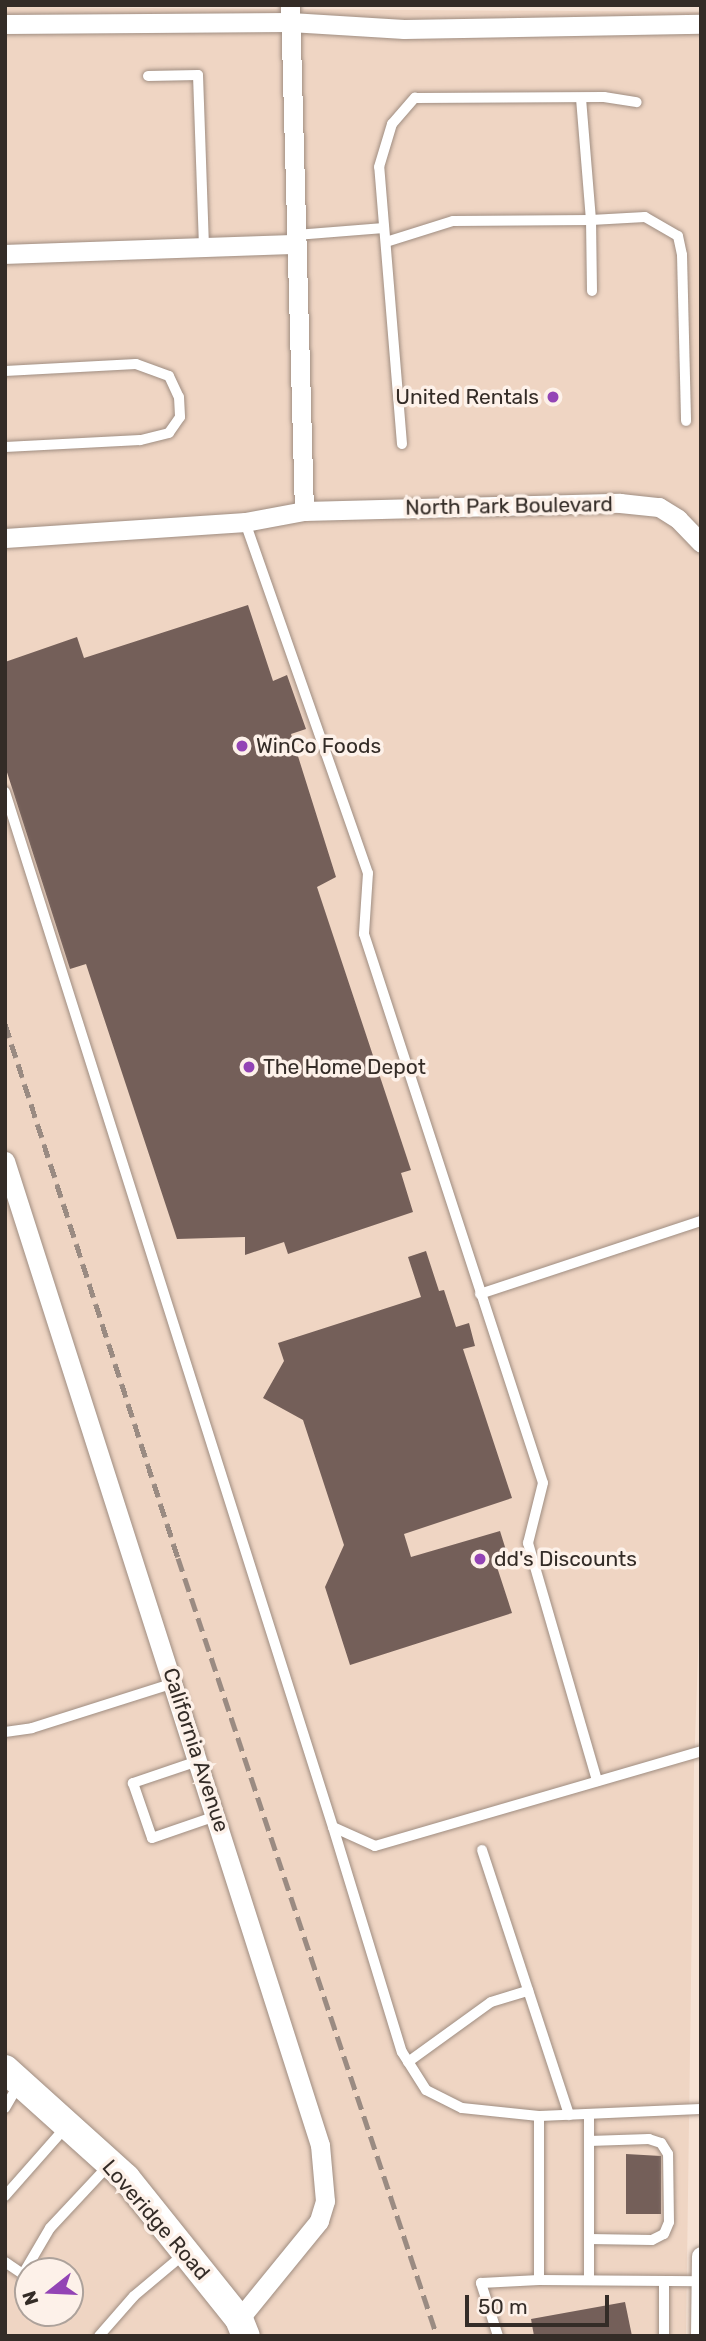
<!DOCTYPE html>
<html>
<head>
<meta charset="utf-8">
<style>
  body { margin:0 }
  #map { position:relative; width:706px; height:2341px; overflow:hidden; background:#f6e2d4; font-family:Rubik,sans-serif }
  div>[style] { position:absolute }
  .built>* { inset:0; background:#efd5c3 }
  .building>* { inset:0; background:#745f59 }
  .roads { filter:drop-shadow(0 0 2px #9f8d81) drop-shadow(0 0 2px #9f8d81) }
  .service>* { height:10px; margin:-5px; padding:0 5px; transform-origin:5px; border-radius:5px; background:#fff }
  .minor>* { height:19px; margin:-9.5px; padding:0 9.5px; transform-origin:9.5px; border-radius:9.5px; background:#fff }
  .secondary>* { height:28px; margin:-14px; padding:0 14px; transform-origin:14px; border-radius:14px; background:#fff }
  .rail>* { height:5px; margin-top:-2.5px; transform-origin:0; background:repeating-linear-gradient(90deg,#9a8b82 0 14px,transparent 0 21px) }
  .dots>* { width:19px; height:19px; translate:-50% -50%; box-sizing:border-box; border:4px solid #fdf1e9; border-radius:50% }
  span { translate:-50% -50%; white-space:nowrap; text-align:center; line-height:1.15; -webkit-text-stroke:7px #fdf1e9; paint-order:stroke }
  .poi-label { font-size:21px; color:#342c27 }
  .right { translate:-100% -50%; text-align:right }
  .left { translate:0 -50%; text-align:left }
  .street-label { font-size:21px; color:#342c27 }
  .frame { position:absolute; inset:0; border:7px solid #342c27; pointer-events:none }
  .north { position:absolute; left:14px; top:2257px; width:70px; height:70px; box-sizing:border-box; background:#fdf1e9; border:2px solid #ada29b; border-radius:50%; rotate:252deg; font-size:19px; font-weight:700; line-height:28px; text-align:center; color:#342c27 }
  .north::after { content:''; display:block; margin:auto; width:24px; height:32px; background:#9344b5; clip-path:polygon(50% 0,100% 100%,50% 72%,0 100%) }
  .scale { position:absolute; left:465px; top:2295px; width:144px; height:32px; box-sizing:border-box; border:4px solid #342c27; border-top:0; padding-left:9px; font-size:21px; line-height:24px; white-space:nowrap; color:#342c27; -webkit-text-stroke:5px #fdf1e9; paint-order:stroke }
</style>
</head>
<body>
<div id="map">
  <div class="built">
    <i style="clip-path:polygon(evenodd,5px 7px,701px 12px,701px 1572px,694px 1768px,686px 2336px,5px 2336px,5px 7px,28px 2271px,70px 2271px,70px 2313px,28px 2313px,28px 2271px)"></i>
  </div>
  <div class="building">
    <i style="clip-path:polygon(248px 605px,273px 681px,287px 675px,306px 729px,291px 734px,336px 877px,317px 887px,411px 1170px,401px 1173px,413px 1212px,288px 1254px,284px 1242px,245px 1255px,245px 1237px,177px 1239px,86px 964px,70px 969px,5px 766px,5px 662px,77px 637px,84px 658px)"></i>
    <i style="clip-path:polygon(426px 1251px,439px 1291px,444px 1290px,456px 1327px,469px 1323px,475px 1346px,463px 1349px,512px 1498px,404px 1534px,411px 1557px,500px 1531px,510px 1563px,497px 1567px,512px 1613px,350px 1665px,325px 1587px,344px 1545px,303px 1420px,263px 1398px,284px 1361px,278px 1343px,421px 1297px,408px 1257px)"></i>
    <i style="clip-path:polygon(626px 2154px,661px 2156px,661px 2214px,626px 2214px)"></i>
    <i style="clip-path:polygon(625px 2302px,632px 2336px,534px 2336px,531px 2319px)"></i>
  </div>
  <div class="roads">
    <div class="service">
      <i style="left:148px;top:76px;width:50px;rotate:-1.1deg"></i>
      <i style="left:198px;top:75px;width:173px;rotate:88deg"></i>
      <i style="left:296px;top:235px;width:88px;rotate:-4.5deg"></i>
      <i style="left:386px;top:242px;width:70px;rotate:-17.4deg"></i>
      <i style="left:453px;top:221px;width:138px;rotate:-0.4deg"></i>
      <i style="left:591px;top:220px;width:122px;rotate:-94.7deg"></i>
      <i style="left:592px;top:291px;width:71px;rotate:-90.8deg"></i>
      <i style="left:591px;top:220px;width:54px;rotate:-3.2deg"></i>
      <i style="left:645px;top:217px;width:38px;rotate:30deg"></i>
      <i style="left:678px;top:236px;width:19px;rotate:78deg"></i>
      <i style="left:682px;top:255px;width:166px;rotate:88.6deg"></i>
      <i style="left:5px;top:371px;width:131px;rotate:-3.1deg"></i>
      <i style="left:136px;top:364px;width:35px;rotate:20deg"></i>
      <i style="left:169px;top:376px;width:23px;rotate:65deg"></i>
      <i style="left:179px;top:397px;width:20px;rotate:87deg"></i>
      <i style="left:180px;top:417px;width:19px;rotate:125deg"></i>
      <i style="left:169px;top:433px;width:30px;rotate:166deg"></i>
      <i style="left:140px;top:440px;width:135px;rotate:177deg"></i>
      <i style="left:402px;top:444px;width:278px;rotate:-94.7deg"></i>
      <i style="left:379px;top:167px;width:45px;rotate:-73.2deg"></i>
      <i style="left:392px;top:124px;width:35px;rotate:-49deg"></i>
      <i style="left:415px;top:98px;width:189px;rotate:-0.3deg"></i>
      <i style="left:604px;top:97px;width:33px;rotate:9deg"></i>
      <i style="left:245px;top:522px;width:372px;rotate:70.7deg"></i>
      <i style="left:368px;top:873px;width:61px;rotate:93.8deg"></i>
      <i style="left:364px;top:934px;width:577px;rotate:71.94deg"></i>
      <i style="left:543px;top:1483px;width:62px;rotate:104deg"></i>
      <i style="left:528px;top:1543px;width:248px;rotate:73.8deg"></i>
      <i style="left:5px;top:792px;width:1086px;rotate:72.42deg"></i>
      <i style="left:333px;top:1827px;width:46px;rotate:24.3deg"></i>
      <i style="left:375px;top:1846px;width:340px;rotate:-16.2deg"></i>
      <i style="left:480px;top:1294px;width:233px;rotate:-18.3deg"></i>
      <i style="left:5px;top:1732px;width:27px;rotate:-8deg"></i>
      <i style="left:32px;top:1728px;width:149px;rotate:-17.6deg"></i>
      <i style="left:198px;top:1761px;width:69px;rotate:161.3deg"></i>
      <i style="left:133px;top:1783px;width:58px;rotate:70.9deg"></i>
      <i style="left:152px;top:1838px;width:68px;rotate:-19deg"></i>
      <i style="left:333px;top:1827px;width:235px;rotate:73deg"></i>
      <i style="left:402px;top:2052px;width:45px;rotate:57.7deg"></i>
      <i style="left:426px;top:2090px;width:40px;rotate:26.6deg"></i>
      <i style="left:462px;top:2108px;width:77px;rotate:5.9deg"></i>
      <i style="left:482px;top:1850px;width:279px;rotate:71.8deg"></i>
      <i style="left:408px;top:2062px;width:102px;rotate:-35.9deg"></i>
      <i style="left:491px;top:2002px;width:39px;rotate:-17deg"></i>
      <i style="left:5px;top:2108px;width:28px;rotate:-60deg"></i>
      <i style="left:5px;top:2196px;width:91px;rotate:-48.6deg"></i>
      <i style="left:589px;top:2239px;width:63px;rotate:0.9deg"></i>
      <i style="left:652px;top:2240px;width:13px;rotate:-27deg"></i>
      <i style="left:664px;top:2234px;width:13px;rotate:-67deg"></i>
      <i style="left:669px;top:2222px;width:68px;rotate:-90.8deg"></i>
      <i style="left:668px;top:2154px;width:13px;rotate:-122deg"></i>
      <i style="left:661px;top:2143px;width:13px;rotate:-162deg"></i>
      <i style="left:649px;top:2139px;width:60px;rotate:178.1deg"></i>
      <i style="left:5px;top:2262px;width:22px;rotate:34deg"></i>
      <i style="left:23px;top:2274px;width:53px;rotate:-59.6deg"></i>
      <i style="left:50px;top:2228px;width:86px;rotate:-46.9deg"></i>
      <i style="left:539px;top:2280px;width:164px;rotate:-90deg"></i>
      <i style="left:539px;top:2116px;width:162px;rotate:-2.5deg"></i>
      <i style="left:589px;top:2280px;width:166px;rotate:-90deg"></i>
      <i style="left:99px;top:2336px;width:53px;rotate:-48.8deg"></i>
      <i style="left:134px;top:2296px;width:65px;rotate:-40deg"></i>
      <i style="left:498px;top:2336px;width:56px;rotate:-107.8deg"></i>
      <i style="left:481px;top:2283px;width:58px;rotate:-3deg"></i>
      <i style="left:539px;top:2280px;width:162px;rotate:0.4deg"></i>
      <i style="left:664px;top:2336px;width:55px;rotate:-90deg"></i>
    </div>
    <div class="minor">
      <i style="left:290px;top:5px;width:506px;rotate:88.42deg"></i>
      <i style="left:5px;top:24px;width:285px;rotate:-0.4deg"></i>
      <i style="left:290px;top:22px;width:114px;rotate:3.5deg"></i>
      <i style="left:404px;top:29px;width:297px;rotate:-1deg"></i>
      <i style="left:5px;top:254px;width:292px;rotate:-2deg"></i>
      <i style="left:5px;top:538px;width:241px;rotate:-3.8deg"></i>
      <i style="left:245px;top:522px;width:60px;rotate:-10.6deg"></i>
      <i style="left:304px;top:511px;width:316px;rotate:-1.5deg"></i>
      <i style="left:620px;top:503px;width:39px;rotate:6deg"></i>
      <i style="left:659px;top:507px;width:22px;rotate:32deg"></i>
      <i style="left:678px;top:519px;width:33px;rotate:46deg"></i>
      <i style="left:5px;top:1161px;width:1033px;rotate:72.25deg"></i>
      <i style="left:320px;top:2145px;width:56px;rotate:84.9deg"></i>
      <i style="left:325px;top:2201px;width:21px;rotate:107deg"></i>
      <i style="left:319px;top:2221px;width:127px;rotate:129.2deg"></i>
      <i style="left:700px;top:2336px;width:80px;rotate:-89.3deg"></i>
    </div>
    <div class="secondary">
      <i style="left:5px;top:2069px;width:163px;rotate:42deg"></i>
      <i style="left:126px;top:2178px;width:181px;rotate:51.3deg"></i>
      <i style="left:239px;top:2319px;width:18px;rotate:68deg"></i>
    </div>
  </div>
  <div class="rail">
    <i style="left:5px;top:1024px;width:561px;rotate:72.05deg"></i>
    <i style="left:178px;top:1558px;width:820px;rotate:71.59deg"></i>
  </div>
  <div class="dots">
    <i style="left:553px;top:397px;background:#9344b5"></i>
    <i style="left:242px;top:746px;background:#9344b5"></i>
    <i style="left:249px;top:1067px;background:#9344b5"></i>
    <i style="left:480px;top:1559px;background:#9344b5"></i>
  </div>
  <div class="poi-label">
    <span class="right" style="left:539px;top:397px">United Rentals</span>
    <span class="left" style="left:256px;top:746px">WinCo Foods</span>
    <span class="left" style="left:263px;top:1067px">The Home Depot</span>
    <span class="left" style="left:494px;top:1559px">dd's Discounts</span>
  </div>
  <div class="street-label">
    <span style="left:509px;top:506px;rotate:-1deg">North Park Boulevard</span>
    <span style="left:196px;top:1750px;rotate:72deg">California Avenue</span>
    <span style="left:156px;top:2220px;rotate:49deg">Loveridge Road</span>
  </div>
  <div class="frame"></div>
  <div class="north">N</div>
  <div class="scale">50 m</div>
</div>
</body>
</html>
